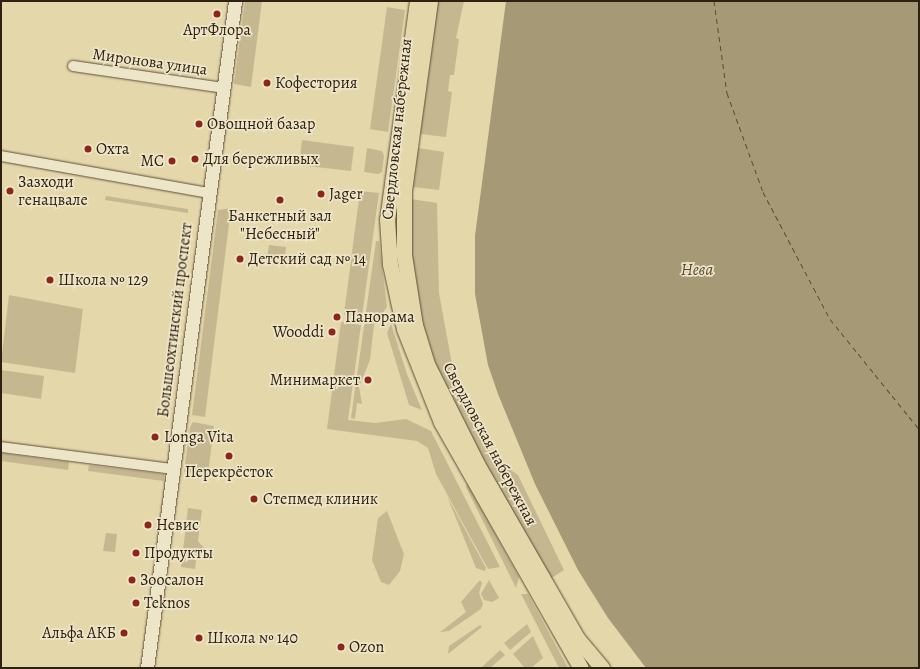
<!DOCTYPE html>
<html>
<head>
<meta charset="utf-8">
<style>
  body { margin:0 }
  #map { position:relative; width:920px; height:669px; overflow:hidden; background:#e4d7aa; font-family:Alegreya,serif }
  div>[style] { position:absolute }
  .green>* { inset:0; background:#c5b890 }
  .water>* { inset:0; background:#a69976 }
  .ferry>* { height:1px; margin-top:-0.5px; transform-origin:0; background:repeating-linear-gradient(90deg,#594b34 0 5px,transparent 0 9px) }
  .roads { filter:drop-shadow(0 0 1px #5c4e37) drop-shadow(0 0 1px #5c4e37) }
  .street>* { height:10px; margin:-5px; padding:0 5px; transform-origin:5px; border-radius:5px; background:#ede5c8 }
  .secondary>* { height:13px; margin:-6.5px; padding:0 6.5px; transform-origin:6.5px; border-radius:6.5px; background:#ede5c8 }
  .primary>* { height:15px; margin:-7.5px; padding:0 7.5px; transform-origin:7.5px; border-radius:7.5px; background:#e4d7aa }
  .dots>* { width:11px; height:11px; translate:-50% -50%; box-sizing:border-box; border:2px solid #ede5c8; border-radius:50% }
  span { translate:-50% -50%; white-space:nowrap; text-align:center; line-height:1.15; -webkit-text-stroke:3.5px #ede5c8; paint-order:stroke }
  .poi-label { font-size:16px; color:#2f2111 }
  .left { translate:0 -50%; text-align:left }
  .right { translate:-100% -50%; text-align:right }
  .street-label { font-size:16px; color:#2f2111 }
  .water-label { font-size:17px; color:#594b34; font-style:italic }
  .frame { position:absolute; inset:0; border:2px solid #2f2111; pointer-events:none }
</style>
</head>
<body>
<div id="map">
  <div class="green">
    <i style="clip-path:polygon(245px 1px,262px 1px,251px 87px,234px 84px)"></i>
    <i style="clip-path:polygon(438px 1px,464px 1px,456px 38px,459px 39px,454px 75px,450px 75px,448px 91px,452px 92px,446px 137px,420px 134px)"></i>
    <i style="clip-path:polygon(387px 7px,405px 10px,388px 132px,370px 129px)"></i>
    <i style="clip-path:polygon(302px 140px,354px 147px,351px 171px,299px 165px)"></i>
    <i style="clip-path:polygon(367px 148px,382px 151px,384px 156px,382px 172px,378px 174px,364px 172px)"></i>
    <i style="clip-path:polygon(418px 148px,444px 152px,439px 190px,413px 187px)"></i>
    <i style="clip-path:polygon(360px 191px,379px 193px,362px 316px,344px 314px)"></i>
    <i style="clip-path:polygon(106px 196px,188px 209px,188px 213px,105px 200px)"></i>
    <i style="clip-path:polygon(411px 199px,437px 203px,439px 293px,454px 375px,452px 376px,472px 423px,494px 458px,518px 475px,564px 570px,550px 579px,448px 396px,435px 362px,421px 319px,412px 260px)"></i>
    <i style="clip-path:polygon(231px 208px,205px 417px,192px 415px,218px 210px)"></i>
    <i style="clip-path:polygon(376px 241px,379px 241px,387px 307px,374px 325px,370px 360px,359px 387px,362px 404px,357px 403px,355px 419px,351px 418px)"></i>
    <i style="clip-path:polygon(269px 245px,286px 247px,284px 266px,266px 264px)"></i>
    <i style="clip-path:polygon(9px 295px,83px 309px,75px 373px,1px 362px)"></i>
    <i style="clip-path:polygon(341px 322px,361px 325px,348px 420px,375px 423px,406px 419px,431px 431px,500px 567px,488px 569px,436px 474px,428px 448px,417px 441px,327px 429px)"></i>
    <i style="clip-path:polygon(391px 324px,407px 374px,422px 410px,409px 405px,387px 333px)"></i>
    <i style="clip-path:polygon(1px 370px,44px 376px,41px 399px,1px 393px)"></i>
    <i style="clip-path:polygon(193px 422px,214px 426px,208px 474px,184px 472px,190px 427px)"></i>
    <i style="clip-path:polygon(1px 453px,69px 462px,68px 470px,1px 461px)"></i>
    <i style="clip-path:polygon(89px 465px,164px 474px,164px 481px,88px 471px)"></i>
    <i style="clip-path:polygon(467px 483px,519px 577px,516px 588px,466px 487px)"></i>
    <i style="clip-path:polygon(447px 496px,486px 568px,485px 571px,476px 568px)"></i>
    <i style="clip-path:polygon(188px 508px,202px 510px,198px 541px,204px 548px,197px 553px,195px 569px,181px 567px)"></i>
    <i style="clip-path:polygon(387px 511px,404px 554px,400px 571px,389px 585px,381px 582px,372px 560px,378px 518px)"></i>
    <i style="clip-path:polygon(106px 533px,117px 534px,115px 552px,103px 551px)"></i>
    <i style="clip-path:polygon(480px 580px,482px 583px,479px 593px,483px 604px,481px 609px,449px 631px,440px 632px,466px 612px,461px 602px)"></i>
    <i style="clip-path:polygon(489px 580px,499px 598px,492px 602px,484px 600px,481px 594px)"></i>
    <i style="clip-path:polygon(521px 594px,528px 594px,568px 668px,559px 668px)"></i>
    <i style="clip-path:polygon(527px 624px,531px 632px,510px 650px,504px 643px)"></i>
    <i style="clip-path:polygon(480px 625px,482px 627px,448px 654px,449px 646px)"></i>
    <i style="clip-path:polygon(533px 636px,543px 658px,531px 668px,525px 668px,513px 654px)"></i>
    <i style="clip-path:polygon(500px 650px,505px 655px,490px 668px,481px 668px)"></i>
  </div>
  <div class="water">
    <i style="clip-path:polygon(506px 1px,919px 1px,919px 668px,646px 668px,608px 618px,578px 570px,535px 484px,498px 394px,488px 365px,475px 294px,475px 236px)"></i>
  </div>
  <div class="ferry">
    <i style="left:714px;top:1px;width:93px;rotate:82deg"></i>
    <i style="left:727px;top:93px;width:105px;rotate:70deg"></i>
    <i style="left:763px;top:192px;width:144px;rotate:62.2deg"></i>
    <i style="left:830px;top:319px;width:141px;rotate:51deg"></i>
  </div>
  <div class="roads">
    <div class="street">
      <i style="left:73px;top:66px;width:152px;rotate:8.3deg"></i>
      <i style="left:1px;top:156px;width:211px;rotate:10.1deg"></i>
      <i style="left:1px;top:447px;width:173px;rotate:7.3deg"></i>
    </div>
    <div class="secondary">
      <i style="left:147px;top:668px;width:673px;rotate:-82.48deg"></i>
    </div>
    <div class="primary">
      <i style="left:417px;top:1px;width:220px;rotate:97.8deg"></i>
      <i style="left:387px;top:219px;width:45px;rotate:86.2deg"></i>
      <i style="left:390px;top:264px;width:66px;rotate:77.8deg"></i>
      <i style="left:404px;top:329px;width:100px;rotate:68.3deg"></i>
      <i style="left:441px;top:422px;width:283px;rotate:60.4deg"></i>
      <i style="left:430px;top:1px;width:193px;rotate:97.8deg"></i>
      <i style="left:404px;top:192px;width:63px;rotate:90deg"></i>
      <i style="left:404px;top:255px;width:71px;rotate:81.1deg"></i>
      <i style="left:415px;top:325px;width:41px;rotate:72.9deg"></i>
      <i style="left:427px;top:364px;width:112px;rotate:63.4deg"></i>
      <i style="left:477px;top:464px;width:201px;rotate:60.1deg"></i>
      <i style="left:577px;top:638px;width:39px;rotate:50deg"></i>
    </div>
  </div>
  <div class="dots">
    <i style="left:217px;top:14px;background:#8f2418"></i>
    <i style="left:267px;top:83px;background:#8f2418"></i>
    <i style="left:199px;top:124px;background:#8f2418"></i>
    <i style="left:88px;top:149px;background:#8f2418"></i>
    <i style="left:195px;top:159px;background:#8f2418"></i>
    <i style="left:172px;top:161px;background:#8f2418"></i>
    <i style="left:10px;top:191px;background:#8f2418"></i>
    <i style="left:321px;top:194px;background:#8f2418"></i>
    <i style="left:280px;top:200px;background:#8f2418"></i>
    <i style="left:240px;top:259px;background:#8f2418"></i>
    <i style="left:50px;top:280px;background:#8f2418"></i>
    <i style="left:337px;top:317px;background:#8f2418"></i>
    <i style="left:332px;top:332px;background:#8f2418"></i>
    <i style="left:368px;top:380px;background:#8f2418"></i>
    <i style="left:155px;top:437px;background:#8f2418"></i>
    <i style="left:229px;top:456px;background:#8f2418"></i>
    <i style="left:254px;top:499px;background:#8f2418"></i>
    <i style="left:148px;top:525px;background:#8f2418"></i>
    <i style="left:136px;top:553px;background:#8f2418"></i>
    <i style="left:132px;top:580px;background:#8f2418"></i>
    <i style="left:136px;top:603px;background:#8f2418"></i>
    <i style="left:124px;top:633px;background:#8f2418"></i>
    <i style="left:199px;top:638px;background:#8f2418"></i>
    <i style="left:341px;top:647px;background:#8f2418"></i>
  </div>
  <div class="poi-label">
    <span style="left:217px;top:30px">АртФлора</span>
    <span class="left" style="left:275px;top:83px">Кофестория</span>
    <span class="left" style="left:207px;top:124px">Овощной базар</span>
    <span class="left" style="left:96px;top:149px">Охта</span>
    <span class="left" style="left:203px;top:159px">Для бережливых</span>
    <span class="right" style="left:164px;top:161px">MC</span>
    <span class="left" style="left:18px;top:191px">Зазходи<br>генацвале</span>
    <span class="left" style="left:329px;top:194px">Jager</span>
    <span style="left:280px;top:225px">Банкетный зал<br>"Небесный"</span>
    <span class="left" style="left:248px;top:259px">Детский сад № 14</span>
    <span class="left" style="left:58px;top:280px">Школа № 129</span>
    <span class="left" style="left:345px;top:317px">Панорама</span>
    <span class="right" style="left:324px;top:332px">Wooddi</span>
    <span class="right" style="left:360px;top:380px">Минимаркет</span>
    <span class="left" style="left:164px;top:437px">Longa Vita</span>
    <span style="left:229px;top:472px">Перекрёсток</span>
    <span class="left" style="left:263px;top:499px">Степмед клиник</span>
    <span class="left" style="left:156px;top:525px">Невис</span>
    <span class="left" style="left:144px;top:553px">Продукты</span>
    <span class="left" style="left:140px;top:580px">Зоосалон</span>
    <span class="left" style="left:144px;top:603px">Teknos</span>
    <span class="right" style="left:116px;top:633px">Альфа АКБ</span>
    <span class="left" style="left:207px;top:638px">Школа № 140</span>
    <span class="left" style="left:349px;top:647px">Ozon</span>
  </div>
  <div class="street-label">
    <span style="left:150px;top:62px;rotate:8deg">Миронова улица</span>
    <span style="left:397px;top:129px;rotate:-84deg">Свердловская набережная</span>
    <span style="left:175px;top:320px;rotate:-83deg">Большеохтинский проспект</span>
    <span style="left:490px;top:444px;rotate:62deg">Свердловская набережная</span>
  </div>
  <div class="water-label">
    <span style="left:697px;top:270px">Нева</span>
  </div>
  <div class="frame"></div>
</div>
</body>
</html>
